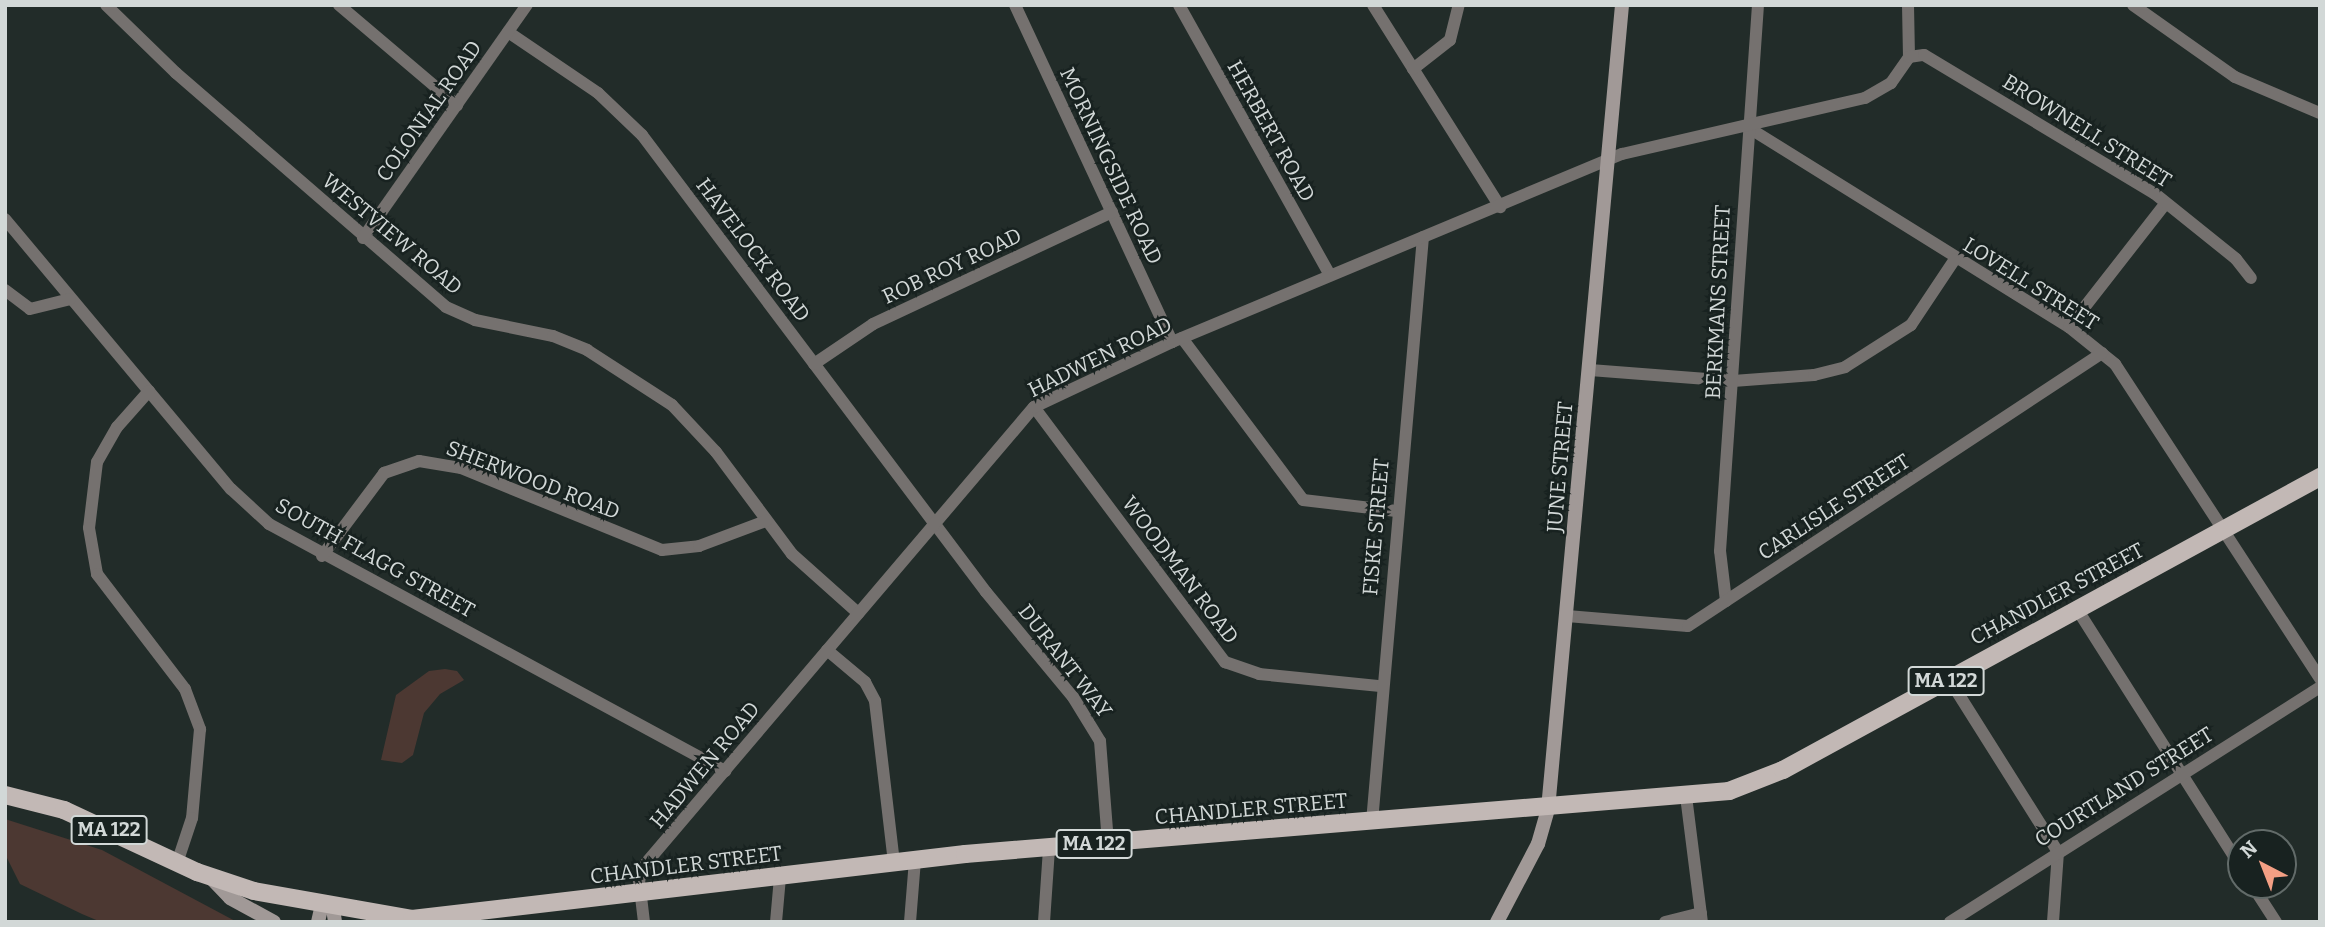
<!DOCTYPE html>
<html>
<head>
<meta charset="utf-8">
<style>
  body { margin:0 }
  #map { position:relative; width:2325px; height:927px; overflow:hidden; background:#222c29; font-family:Bitter,serif }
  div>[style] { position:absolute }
  .green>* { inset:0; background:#4c3832 }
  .street>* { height:12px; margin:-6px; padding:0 6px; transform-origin:6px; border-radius:6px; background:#75716f }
  .secondary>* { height:14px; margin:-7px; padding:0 7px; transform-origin:7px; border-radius:7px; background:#a19997 }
  .primary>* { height:18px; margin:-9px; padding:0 9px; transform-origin:9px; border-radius:9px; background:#c2b8b5 }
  span { translate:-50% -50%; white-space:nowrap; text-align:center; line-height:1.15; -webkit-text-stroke:5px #182220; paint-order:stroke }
  .shield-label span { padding:2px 5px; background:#182220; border:2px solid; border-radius:5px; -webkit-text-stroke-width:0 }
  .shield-label { font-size:19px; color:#d2d8d7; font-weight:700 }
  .street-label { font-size:21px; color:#d2d8d7 }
  .frame { position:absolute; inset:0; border:7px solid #d2d8d7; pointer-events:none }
  .north { position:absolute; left:2227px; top:829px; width:70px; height:70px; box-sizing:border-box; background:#182220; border:2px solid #626b69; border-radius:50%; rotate:318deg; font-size:19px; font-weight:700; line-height:28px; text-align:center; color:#d2d8d7 }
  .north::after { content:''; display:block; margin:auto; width:24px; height:32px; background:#f39f84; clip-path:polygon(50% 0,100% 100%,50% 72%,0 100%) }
</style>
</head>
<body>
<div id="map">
  <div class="green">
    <i style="clip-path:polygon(445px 669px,457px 671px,464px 680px,440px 694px,424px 713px,413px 755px,402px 763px,381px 760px,396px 695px,429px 671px)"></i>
    <i style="clip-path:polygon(5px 819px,102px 850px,237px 922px,101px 922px,82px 914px,20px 884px,5px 854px)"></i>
  </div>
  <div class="street">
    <i style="left:106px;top:5px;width:98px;rotate:44.2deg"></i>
    <i style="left:176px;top:73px;width:357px;rotate:40.9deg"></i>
    <i style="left:446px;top:307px;width:32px;rotate:24deg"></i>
    <i style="left:475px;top:320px;width:80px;rotate:11.6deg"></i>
    <i style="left:553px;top:336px;width:37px;rotate:22deg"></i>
    <i style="left:587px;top:350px;width:101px;rotate:32.9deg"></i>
    <i style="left:672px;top:405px;width:64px;rotate:46.9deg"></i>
    <i style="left:716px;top:452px;width:127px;rotate:53.3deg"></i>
    <i style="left:792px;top:554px;width:89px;rotate:41.8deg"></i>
    <i style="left:339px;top:5px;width:155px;rotate:40.3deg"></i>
    <i style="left:1015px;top:5px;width:372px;rotate:65deg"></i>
    <i style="left:1179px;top:5px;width:309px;rotate:60.8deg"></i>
    <i style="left:1373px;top:5px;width:239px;rotate:57.8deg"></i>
    <i style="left:1908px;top:5px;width:52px;rotate:88.9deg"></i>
    <i style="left:2133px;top:5px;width:125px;rotate:35.2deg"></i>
    <i style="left:2235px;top:77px;width:92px;rotate:23deg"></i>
    <i style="left:508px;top:32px;width:109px;rotate:34.1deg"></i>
    <i style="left:598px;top:93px;width:61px;rotate:43.7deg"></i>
    <i style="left:642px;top:135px;width:572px;rotate:53.03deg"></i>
    <i style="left:986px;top:592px;width:136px;rotate:50.4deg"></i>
    <i style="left:1073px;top:697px;width:52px;rotate:58.5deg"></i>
    <i style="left:1100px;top:741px;width:102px;rotate:85.5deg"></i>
    <i style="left:1413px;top:69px;width:47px;rotate:-38.1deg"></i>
    <i style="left:1450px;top:40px;width:36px;rotate:-76deg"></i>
    <i style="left:1749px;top:128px;width:377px;rotate:31.9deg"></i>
    <i style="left:2069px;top:327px;width:59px;rotate:38.8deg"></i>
    <i style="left:2115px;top:364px;width:376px;rotate:56.9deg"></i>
    <i style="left:5px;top:219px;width:352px;rotate:50.1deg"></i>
    <i style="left:231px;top:489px;width:52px;rotate:42.6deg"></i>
    <i style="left:269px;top:524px;width:519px;rotate:28.44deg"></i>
    <i style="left:363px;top:238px;width:285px;rotate:-54.9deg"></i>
    <i style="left:5px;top:290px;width:31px;rotate:37deg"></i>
    <i style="left:30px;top:309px;width:41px;rotate:-14deg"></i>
    <i style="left:2069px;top:327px;width:157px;rotate:-52deg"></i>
    <i style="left:1182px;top:338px;width:202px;rotate:53.2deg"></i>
    <i style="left:1303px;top:500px;width:94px;rotate:6.7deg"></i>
    <i style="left:814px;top:364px;width:71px;rotate:-34.1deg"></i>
    <i style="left:873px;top:324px;width:264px;rotate:-25.1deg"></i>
    <i style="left:1590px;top:370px;width:143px;rotate:4.4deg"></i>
    <i style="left:1733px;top:381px;width:81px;rotate:-4.2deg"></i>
    <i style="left:1814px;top:375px;width:32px;rotate:-14deg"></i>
    <i style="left:1845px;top:367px;width:78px;rotate:-32.5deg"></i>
    <i style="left:1911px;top:325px;width:79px;rotate:-56.3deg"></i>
    <i style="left:149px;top:391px;width:48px;rotate:131.6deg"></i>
    <i style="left:117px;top:427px;width:40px;rotate:119.7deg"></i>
    <i style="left:97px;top:462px;width:66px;rotate:96.9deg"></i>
    <i style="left:89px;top:528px;width:47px;rotate:80.1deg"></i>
    <i style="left:97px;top:574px;width:145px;rotate:52.6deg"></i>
    <i style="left:185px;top:689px;width:43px;rotate:69.4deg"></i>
    <i style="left:200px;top:729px;width:89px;rotate:95.1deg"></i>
    <i style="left:192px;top:818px;width:47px;rotate:108.4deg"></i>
    <i style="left:1034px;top:407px;width:319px;rotate:53.2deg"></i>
    <i style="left:1225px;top:662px;width:36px;rotate:19deg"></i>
    <i style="left:1259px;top:674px;width:122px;rotate:5.7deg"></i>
    <i style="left:322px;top:556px;width:104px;rotate:-53.2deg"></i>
    <i style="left:384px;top:473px;width:37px;rotate:-19deg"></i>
    <i style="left:419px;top:461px;width:43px;rotate:9.5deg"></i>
    <i style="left:461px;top:468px;width:217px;rotate:22.2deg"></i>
    <i style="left:662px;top:550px;width:37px;rotate:-6deg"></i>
    <i style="left:699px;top:546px;width:72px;rotate:-20.5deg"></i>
    <i style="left:1726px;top:601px;width:50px;rotate:-96.8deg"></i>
    <i style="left:1720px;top:551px;width:547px;rotate:-86.02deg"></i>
    <i style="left:2077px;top:609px;width:306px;rotate:57.6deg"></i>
    <i style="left:1567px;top:616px;width:121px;rotate:4.7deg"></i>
    <i style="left:1688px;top:626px;width:496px;rotate:-33.4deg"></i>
    <i style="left:827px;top:650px;width:50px;rotate:40.1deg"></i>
    <i style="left:865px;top:682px;width:21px;rotate:62deg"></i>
    <i style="left:875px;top:701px;width:163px;rotate:83.3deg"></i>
    <i style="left:1949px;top:679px;width:204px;rotate:57.8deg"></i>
    <i style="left:2058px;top:852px;width:70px;rotate:94.1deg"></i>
    <i style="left:1686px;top:796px;width:127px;rotate:82.8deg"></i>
    <i style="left:1372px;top:822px;width:587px;rotate:-85.02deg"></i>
    <i style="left:2252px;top:885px;width:44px;rotate:57deg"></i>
    <i style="left:644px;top:922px;width:42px;rotate:-96.8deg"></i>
    <i style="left:639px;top:880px;width:20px;rotate:-66deg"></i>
    <i style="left:647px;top:862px;width:597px;rotate:-49.62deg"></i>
    <i style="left:1034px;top:407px;width:153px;rotate:-25.2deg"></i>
    <i style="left:1172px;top:342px;width:488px;rotate:-22.7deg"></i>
    <i style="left:1622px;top:154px;width:249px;rotate:-13deg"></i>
    <i style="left:1865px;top:98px;width:30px;rotate:-30deg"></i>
    <i style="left:1891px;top:83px;width:32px;rotate:-55deg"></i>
    <i style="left:1909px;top:57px;width:15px;rotate:-8deg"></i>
    <i style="left:1924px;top:55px;width:268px;rotate:31deg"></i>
    <i style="left:2154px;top:193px;width:105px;rotate:38.8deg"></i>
    <i style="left:2236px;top:259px;width:24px;rotate:52deg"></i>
    <i style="left:776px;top:922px;width:45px;rotate:-84.9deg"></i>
    <i style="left:910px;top:922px;width:62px;rotate:-85.4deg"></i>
    <i style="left:1044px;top:922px;width:74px;rotate:-86.1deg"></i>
    <i style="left:1665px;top:922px;width:37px;rotate:-14deg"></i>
    <i style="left:1950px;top:922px;width:438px;rotate:-32.4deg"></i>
  </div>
  <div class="secondary">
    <i style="left:210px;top:877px;width:29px;rotate:46deg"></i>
    <i style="left:230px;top:898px;width:50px;rotate:28.6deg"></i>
    <i style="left:333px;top:909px;width:13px;rotate:81deg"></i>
    <i style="left:318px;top:922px;width:17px;rotate:-77deg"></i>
    <i style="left:1497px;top:922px;width:88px;rotate:-62.3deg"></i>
    <i style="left:1538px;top:844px;width:36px;rotate:-74deg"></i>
    <i style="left:1548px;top:809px;width:807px;rotate:-84.74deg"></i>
  </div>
  <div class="primary">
    <i style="left:5px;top:795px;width:61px;rotate:14.3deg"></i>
    <i style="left:64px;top:810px;width:147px;rotate:25deg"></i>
    <i style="left:197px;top:872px;width:60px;rotate:18.4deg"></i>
    <i style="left:254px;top:891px;width:160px;rotate:10deg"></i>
    <i style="left:412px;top:919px;width:557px;rotate:-6.7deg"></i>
    <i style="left:965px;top:854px;width:767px;rotate:-4.71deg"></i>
    <i style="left:1729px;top:791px;width:58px;rotate:-21.3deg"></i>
    <i style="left:1783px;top:770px;width:612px;rotate:-28.62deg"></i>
  </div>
  <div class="shield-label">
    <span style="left:1946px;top:681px">MA 122</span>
    <span style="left:109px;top:830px">MA 122</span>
    <span style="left:1094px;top:844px">MA 122</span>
  </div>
  <div class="street-label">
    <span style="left:429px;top:111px;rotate:-55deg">COLONIAL ROAD</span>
    <span style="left:1271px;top:131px;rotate:61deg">HERBERT ROAD</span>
    <span style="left:2087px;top:131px;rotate:32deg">BROWNELL STREET</span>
    <span style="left:1111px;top:166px;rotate:65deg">MORNINGSIDE ROAD</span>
    <span style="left:392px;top:234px;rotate:40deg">WESTVIEW ROAD</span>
    <span style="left:753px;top:250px;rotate:53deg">HAVELOCK ROAD</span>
    <span style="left:952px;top:266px;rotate:-25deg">ROB ROY ROAD</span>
    <span style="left:2031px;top:284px;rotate:32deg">LOVELL STREET</span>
    <span style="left:1718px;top:302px;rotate:-87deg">BERKMANS STREET</span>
    <span style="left:1100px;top:357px;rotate:-26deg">HADWEN ROAD</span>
    <span style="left:1560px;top:467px;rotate:-85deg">JUNE STREET</span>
    <span style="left:533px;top:480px;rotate:21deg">SHERWOOD ROAD</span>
    <span style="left:1834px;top:507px;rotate:-33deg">CARLISLE STREET</span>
    <span style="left:1376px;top:527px;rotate:-85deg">FISKE STREET</span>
    <span style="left:375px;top:558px;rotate:29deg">SOUTH FLAGG STREET</span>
    <span style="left:1180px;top:570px;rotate:53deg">WOODMAN ROAD</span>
    <span style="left:2057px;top:594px;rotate:-28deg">CHANDLER STREET</span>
    <span style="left:1065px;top:661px;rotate:52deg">DURANT WAY</span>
    <span style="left:705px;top:765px;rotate:-50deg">HADWEN ROAD</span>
    <span style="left:2124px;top:787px;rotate:-32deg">COURTLAND STREET</span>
    <span style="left:1251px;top:809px;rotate:-5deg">CHANDLER STREET</span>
    <span style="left:686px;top:865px;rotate:-7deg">CHANDLER STREET</span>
  </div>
  <div class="frame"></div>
  <div class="north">N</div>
</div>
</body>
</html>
